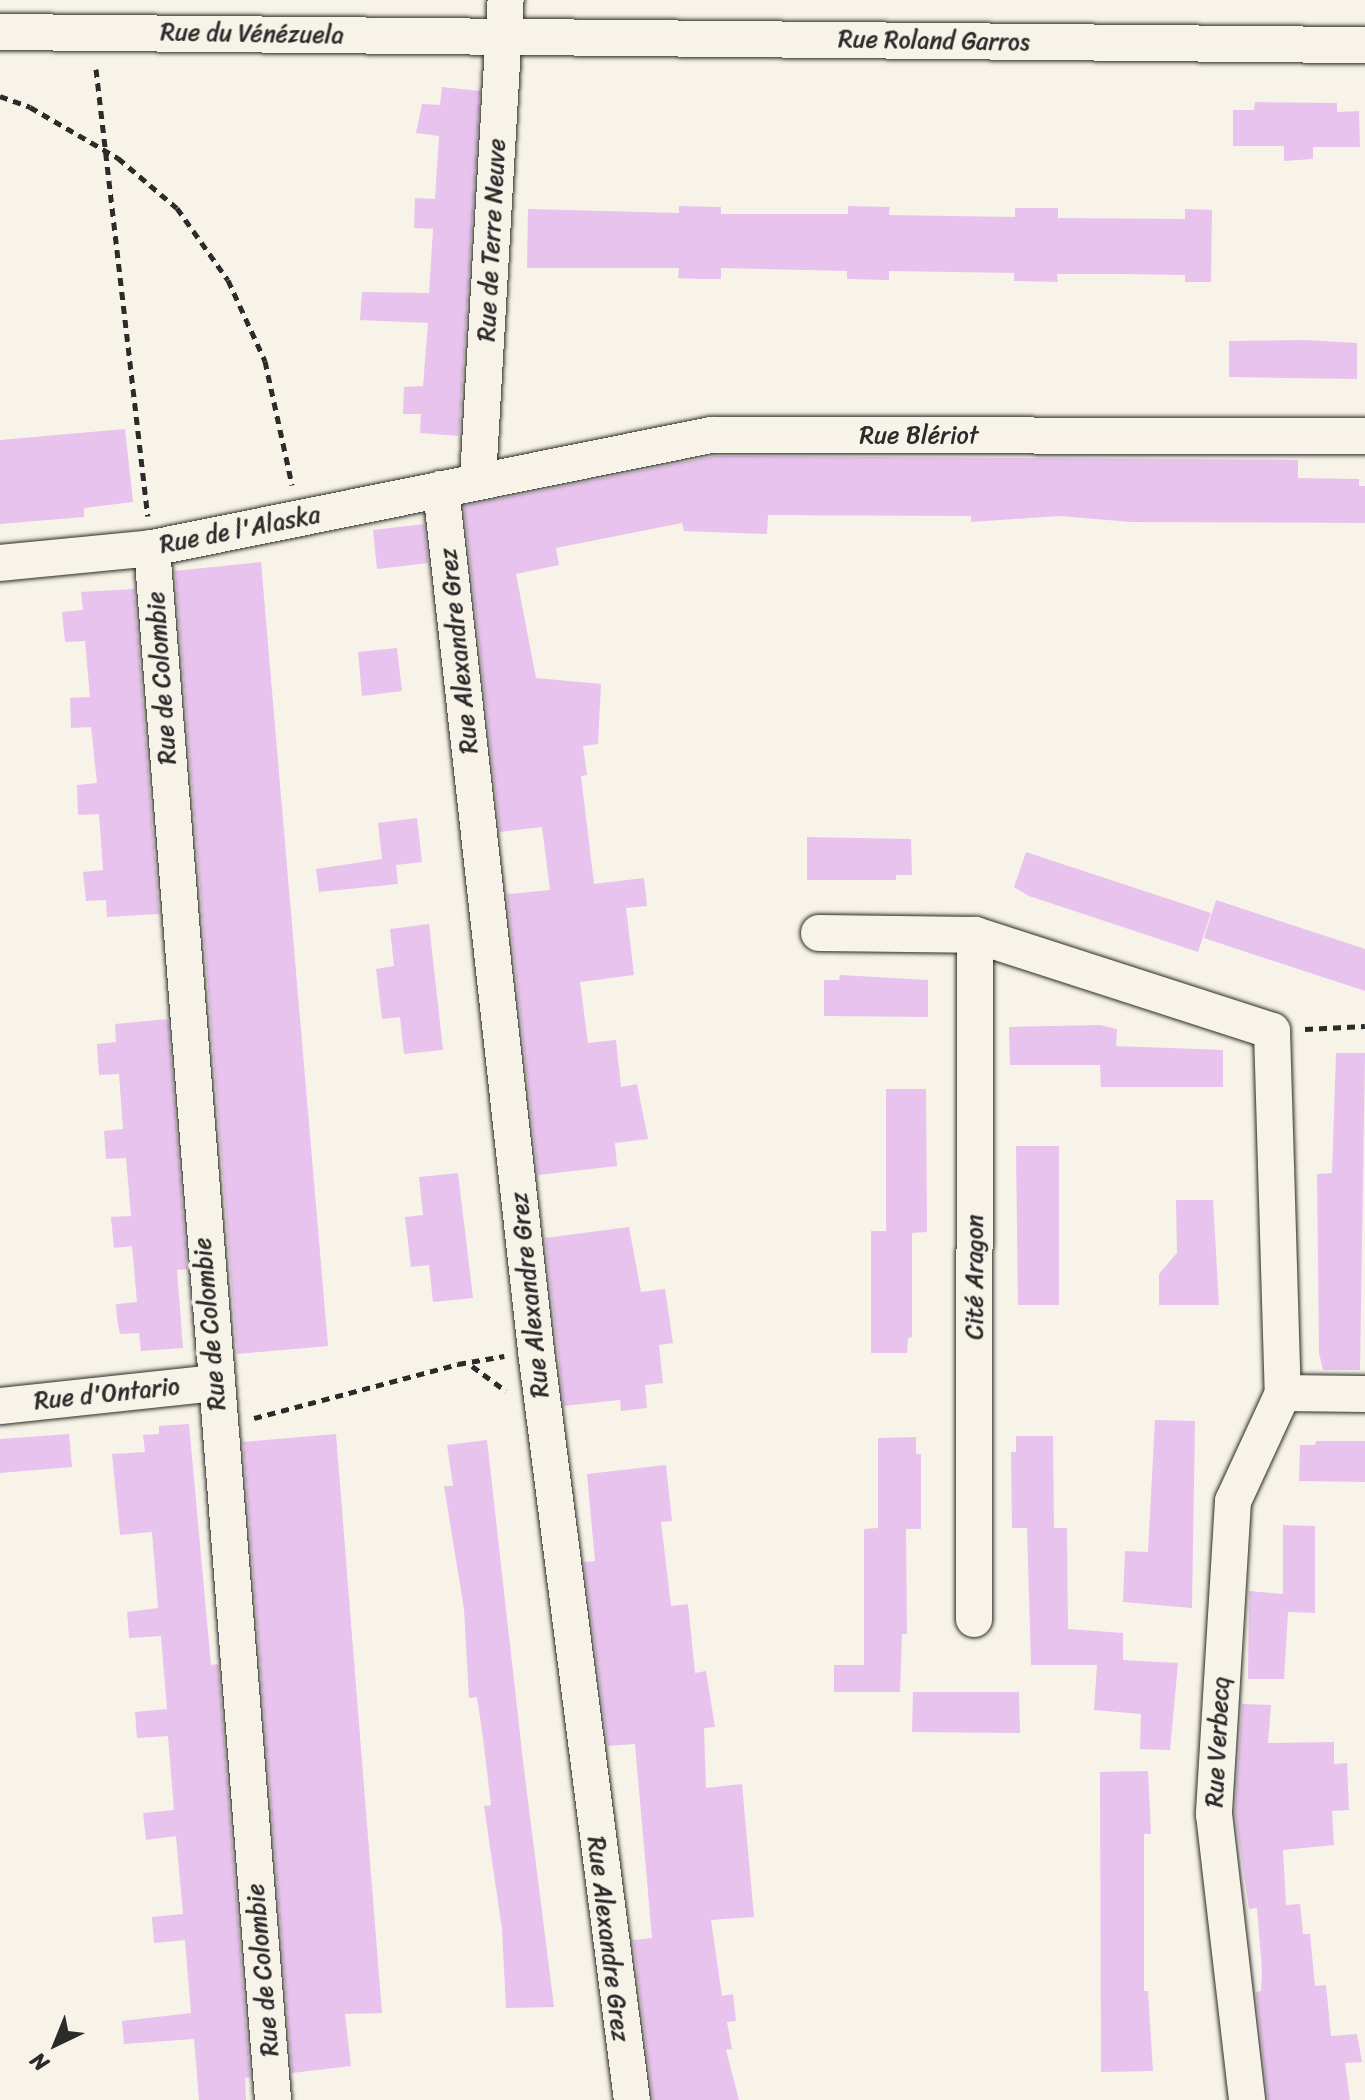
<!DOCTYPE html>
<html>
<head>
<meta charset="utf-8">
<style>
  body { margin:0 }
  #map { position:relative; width:1365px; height:2100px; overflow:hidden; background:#f7f3e8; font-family:Sriracha,sans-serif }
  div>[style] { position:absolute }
  .building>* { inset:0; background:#e8c3ee }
  .path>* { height:5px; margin-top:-2.5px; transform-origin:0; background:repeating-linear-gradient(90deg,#2b2b2b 0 8px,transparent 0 14px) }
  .roads { filter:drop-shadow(0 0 2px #2b2b2b) drop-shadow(0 0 2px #2b2b2b) }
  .street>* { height:36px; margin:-18px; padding:0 18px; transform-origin:18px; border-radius:18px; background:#f7f3e8 }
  span { translate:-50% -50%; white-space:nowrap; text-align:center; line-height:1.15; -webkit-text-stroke:8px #f7f3e8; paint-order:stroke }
  .street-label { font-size:24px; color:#2b2b2b }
  .north { position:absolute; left:16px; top:2004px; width:80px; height:80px; -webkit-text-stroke:6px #f7f3e8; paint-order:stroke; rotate:223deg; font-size:22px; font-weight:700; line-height:32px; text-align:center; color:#2b2b2b }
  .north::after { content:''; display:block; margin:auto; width:28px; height:36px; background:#2b2b2b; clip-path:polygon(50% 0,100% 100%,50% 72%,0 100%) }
</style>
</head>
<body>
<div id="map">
  <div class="building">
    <i style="clip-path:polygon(442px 87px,480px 91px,459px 436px,420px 433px,421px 414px,403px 414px,404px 387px,423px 386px,428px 323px,360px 320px,362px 292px,429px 293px,433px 229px,414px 228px,415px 198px,435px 199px,439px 136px,416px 133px,422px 104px,440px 105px)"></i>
    <i style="clip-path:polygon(1255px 102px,1337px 103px,1337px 112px,1359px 111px,1360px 147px,1313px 147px,1313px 159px,1284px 161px,1284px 146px,1233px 146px,1233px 110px,1254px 110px)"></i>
    <i style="clip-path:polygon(679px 206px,721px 207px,721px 214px,848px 214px,848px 206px,890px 207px,889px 215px,1015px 217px,1015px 208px,1058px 208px,1058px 218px,1185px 219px,1185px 209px,1212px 210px,1211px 282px,1185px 282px,1185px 275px,1122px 274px,1057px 274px,1058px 282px,1014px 281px,1014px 273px,952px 272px,889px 271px,889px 280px,847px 279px,847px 271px,721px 268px,721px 279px,700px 279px,678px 278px,679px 268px,527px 268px,528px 209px,679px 213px)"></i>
    <i style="clip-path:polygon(1305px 340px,1357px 343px,1357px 379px,1229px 377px,1229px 341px)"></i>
    <i style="clip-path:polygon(125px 429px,133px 502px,84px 508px,84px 517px,0 524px,0 440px)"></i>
    <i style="clip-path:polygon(715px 456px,1298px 460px,1298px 478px,1359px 479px,1359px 486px,1365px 486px,1365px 523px,1131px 522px,1059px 516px,971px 522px,971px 516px,768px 515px,767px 534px,684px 531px,682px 523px,556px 548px,559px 565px,516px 574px,536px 678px,601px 684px,598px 744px,583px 746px,587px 775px,581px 776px,594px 884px,644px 878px,647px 906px,626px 908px,634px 975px,580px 982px,588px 1043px,616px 1040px,621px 1087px,637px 1084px,648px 1139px,615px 1143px,617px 1166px,538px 1175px,507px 894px,550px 890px,542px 827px,500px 832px,464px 506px)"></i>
    <i style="clip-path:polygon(424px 524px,428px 563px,377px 569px,373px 530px)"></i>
    <i style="clip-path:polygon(261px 562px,328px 1346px,237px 1354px,175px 571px)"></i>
    <i style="clip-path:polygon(134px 589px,159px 914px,107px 917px,106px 900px,86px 901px,83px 872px,103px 870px,99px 814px,78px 815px,77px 785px,97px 783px,91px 727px,71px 728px,70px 698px,90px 697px,85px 641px,65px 642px,62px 612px,83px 610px,81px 592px)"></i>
    <i style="clip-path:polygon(397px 648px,402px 691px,362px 696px,358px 652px)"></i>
    <i style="clip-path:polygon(417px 818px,422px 862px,396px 865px,398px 884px,319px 892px,316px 869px,382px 859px,378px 823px)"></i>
    <i style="clip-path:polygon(807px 837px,911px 839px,912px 875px,896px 875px,896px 880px,807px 880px)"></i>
    <i style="clip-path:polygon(1026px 852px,1211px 913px,1198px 952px,1029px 896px,1014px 887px)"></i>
    <i style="clip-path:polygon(1216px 900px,1365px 949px,1365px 991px,1204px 938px)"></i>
    <i style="clip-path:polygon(429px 924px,443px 1050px,404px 1054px,400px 1017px,382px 1019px,376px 969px,394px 966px,390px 929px)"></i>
    <i style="clip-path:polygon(840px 975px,928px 980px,928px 1017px,824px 1016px,824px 980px,839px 980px)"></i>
    <i style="clip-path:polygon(168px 1019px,187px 1269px,177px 1270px,183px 1348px,141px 1351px,139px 1333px,120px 1334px,117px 1319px,116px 1304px,137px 1302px,132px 1246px,114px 1248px,111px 1217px,131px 1216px,126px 1158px,106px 1159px,104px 1131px,123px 1129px,119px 1074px,99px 1075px,97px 1044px,116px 1042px,115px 1024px)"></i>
    <i style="clip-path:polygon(1100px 1025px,1117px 1029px,1116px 1046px,1223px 1050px,1223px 1087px,1101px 1087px,1100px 1065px,1010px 1065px,1009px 1027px)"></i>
    <i style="clip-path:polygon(1336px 1053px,1365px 1053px,1360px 1370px,1323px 1370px,1319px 1353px,1317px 1174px,1332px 1173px)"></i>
    <i style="clip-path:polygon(886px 1089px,926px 1089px,927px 1232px,912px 1233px,912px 1337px,908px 1338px,907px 1353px,871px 1353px,871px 1231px,886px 1231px)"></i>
    <i style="clip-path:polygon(1016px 1146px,1059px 1146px,1059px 1305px,1018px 1305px)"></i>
    <i style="clip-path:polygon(458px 1173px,473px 1298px,433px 1302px,429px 1265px,411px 1267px,405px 1217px,423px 1215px,419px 1177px)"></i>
    <i style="clip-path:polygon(1176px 1200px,1213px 1200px,1219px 1305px,1159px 1305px,1159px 1274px,1177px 1253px)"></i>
    <i style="clip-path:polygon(629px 1227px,641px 1292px,665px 1289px,673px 1343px,659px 1345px,663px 1383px,645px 1385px,647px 1408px,621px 1411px,620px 1400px,564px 1406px,545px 1238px)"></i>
    <i style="clip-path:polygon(1155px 1420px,1195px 1421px,1192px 1608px,1123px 1602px,1125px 1551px,1148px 1552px)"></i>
    <i style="clip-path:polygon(189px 1424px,211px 1665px,218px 1664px,250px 2077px,245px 2078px,246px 2100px,199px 2100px,194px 2039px,124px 2044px,122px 2021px,191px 2013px,185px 1940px,154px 1943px,152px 1917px,183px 1914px,176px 1836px,146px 1840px,143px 1813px,174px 1810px,168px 1736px,137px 1738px,135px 1712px,167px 1709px,161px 1636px,129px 1638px,128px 1624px,127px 1612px,158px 1608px,152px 1532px,120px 1535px,112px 1454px,145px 1452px,143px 1435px,159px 1434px,159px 1426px)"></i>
    <i style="clip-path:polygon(69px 1434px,72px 1467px,0 1473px,0 1439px)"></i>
    <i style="clip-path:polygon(336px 1434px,382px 2013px,345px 2014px,351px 2066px,292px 2073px,243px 1442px)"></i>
    <i style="clip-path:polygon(1016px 1436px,1053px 1436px,1054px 1528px,1067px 1528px,1068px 1629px,1123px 1633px,1123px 1660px,1178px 1663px,1170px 1750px,1140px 1749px,1141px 1714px,1094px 1710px,1097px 1665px,1031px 1665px,1027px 1528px,1012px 1528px,1011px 1452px,1016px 1452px)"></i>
    <i style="clip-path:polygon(916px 1437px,916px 1454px,921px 1454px,921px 1529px,906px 1529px,907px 1634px,902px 1634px,900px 1692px,834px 1692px,834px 1665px,864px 1665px,864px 1529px,878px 1528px,878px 1438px)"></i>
    <i style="clip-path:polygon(487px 1440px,523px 1761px,554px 2007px,506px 2008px,502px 1929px,484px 1806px,491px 1805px,483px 1738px,477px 1697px,469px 1698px,464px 1609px,444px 1486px,453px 1486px,447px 1445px)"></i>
    <i style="clip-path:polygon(1316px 1441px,1365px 1441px,1365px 1482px,1299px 1481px,1300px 1445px,1315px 1445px)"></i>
    <i style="clip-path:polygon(666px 1465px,672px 1521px,661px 1522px,671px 1606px,688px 1604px,695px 1673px,706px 1671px,715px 1727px,704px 1728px,706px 1788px,742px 1784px,754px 1917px,711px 1920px,722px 1996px,733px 1994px,736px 2021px,727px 2022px,732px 2049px,726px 2050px,739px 2100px,653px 2100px,633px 1940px,652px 1938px,635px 1744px,608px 1746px,584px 1562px,595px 1561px,587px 1474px)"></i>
    <i style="clip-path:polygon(1283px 1525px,1315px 1526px,1315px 1613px,1288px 1612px,1284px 1679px,1248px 1679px,1249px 1591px,1283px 1594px)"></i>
    <i style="clip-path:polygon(913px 1692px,1019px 1692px,1020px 1733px,912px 1732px)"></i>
    <i style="clip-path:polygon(1242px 1704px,1271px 1705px,1268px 1743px,1334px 1742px,1334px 1764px,1347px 1763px,1349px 1810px,1332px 1811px,1334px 1845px,1283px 1850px,1286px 1905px,1300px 1904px,1303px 1934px,1310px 1934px,1315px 1986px,1326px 1985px,1331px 2036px,1357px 2034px,1362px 2062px,1345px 2063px,1350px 2100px,1268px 2100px,1256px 1992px,1261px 1991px,1262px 1970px,1257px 1908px,1249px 1909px,1235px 1813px)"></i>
    <i style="clip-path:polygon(1148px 1771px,1151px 1834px,1144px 1834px,1144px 1991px,1148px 1991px,1153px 2071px,1101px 2072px,1100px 1772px)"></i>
  </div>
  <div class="path">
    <i style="left:96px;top:69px;width:450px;rotate:83.4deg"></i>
    <i style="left:0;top:96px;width:32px;rotate:20deg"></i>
    <i style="left:30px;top:107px;width:102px;rotate:30.1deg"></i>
    <i style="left:118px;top:158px;width:77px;rotate:40.3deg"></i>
    <i style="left:177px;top:208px;width:88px;rotate:54.7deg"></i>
    <i style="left:228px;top:280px;width:89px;rotate:65.4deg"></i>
    <i style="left:265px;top:361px;width:127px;rotate:77.7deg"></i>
    <i style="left:1305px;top:1029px;width:60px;rotate:-2.9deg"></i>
    <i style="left:472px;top:1366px;width:42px;rotate:36.3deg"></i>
    <i style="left:254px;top:1418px;width:211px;rotate:-14.8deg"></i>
    <i style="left:458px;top:1364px;width:47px;rotate:-9.9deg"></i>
  </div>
  <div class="roads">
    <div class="street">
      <i style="left:0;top:32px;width:1365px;rotate:0.55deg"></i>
      <i style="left:478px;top:479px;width:480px;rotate:-86.7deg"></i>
      <i style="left:441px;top:489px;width:867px;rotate:83.71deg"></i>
      <i style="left:536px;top:1351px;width:755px;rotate:82.7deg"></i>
      <i style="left:152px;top:548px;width:1557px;rotate:85.54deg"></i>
      <i style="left:0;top:563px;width:153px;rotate:-5.6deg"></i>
      <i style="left:152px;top:548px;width:570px;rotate:-11.43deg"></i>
      <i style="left:711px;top:435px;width:654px;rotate:0.09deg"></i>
      <i style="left:819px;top:933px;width:156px;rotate:0.7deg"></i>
      <i style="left:975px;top:935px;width:312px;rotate:17.9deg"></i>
      <i style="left:1272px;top:1031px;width:362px;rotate:88.3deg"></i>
      <i style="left:1283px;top:1393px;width:119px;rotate:114.8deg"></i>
      <i style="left:1233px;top:1501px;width:314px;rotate:93.5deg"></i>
      <i style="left:1214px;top:1814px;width:288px;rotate:83.4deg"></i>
      <i style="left:1283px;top:1393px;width:82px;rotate:0.7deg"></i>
      <i style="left:0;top:1406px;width:215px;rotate:-6.1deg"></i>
      <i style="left:974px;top:1619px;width:684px;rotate:-89.92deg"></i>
    </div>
  </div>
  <div class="street-label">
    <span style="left:252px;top:34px;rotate:1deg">Rue du Vénézuela</span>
    <span style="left:934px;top:41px;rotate:1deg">Rue Roland Garros</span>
    <span style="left:492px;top:240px;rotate:-87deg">Rue de Terre Neuve</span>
    <span style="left:919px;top:436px">Rue Blériot</span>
    <span style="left:240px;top:530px;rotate:-11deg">Rue de l'Alaska</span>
    <span style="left:459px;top:651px;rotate:-96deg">Rue Alexandre Grez</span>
    <span style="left:162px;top:678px;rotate:-94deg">Rue de Colombie</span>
    <span style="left:975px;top:1277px;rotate:-90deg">Cité Aragon</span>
    <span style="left:530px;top:1295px;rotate:-96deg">Rue Alexandre Grez</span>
    <span style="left:210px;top:1324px;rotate:-95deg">Rue de Colombie</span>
    <span style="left:107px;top:1394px;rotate:-6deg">Rue d'Ontario</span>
    <span style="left:1218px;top:1742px;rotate:-87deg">Rue Verbecq</span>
    <span style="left:608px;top:1939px;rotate:83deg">Rue Alexandre Grez</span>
    <span style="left:263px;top:1970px;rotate:-95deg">Rue de Colombie</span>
  </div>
  <div class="north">N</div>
</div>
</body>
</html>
